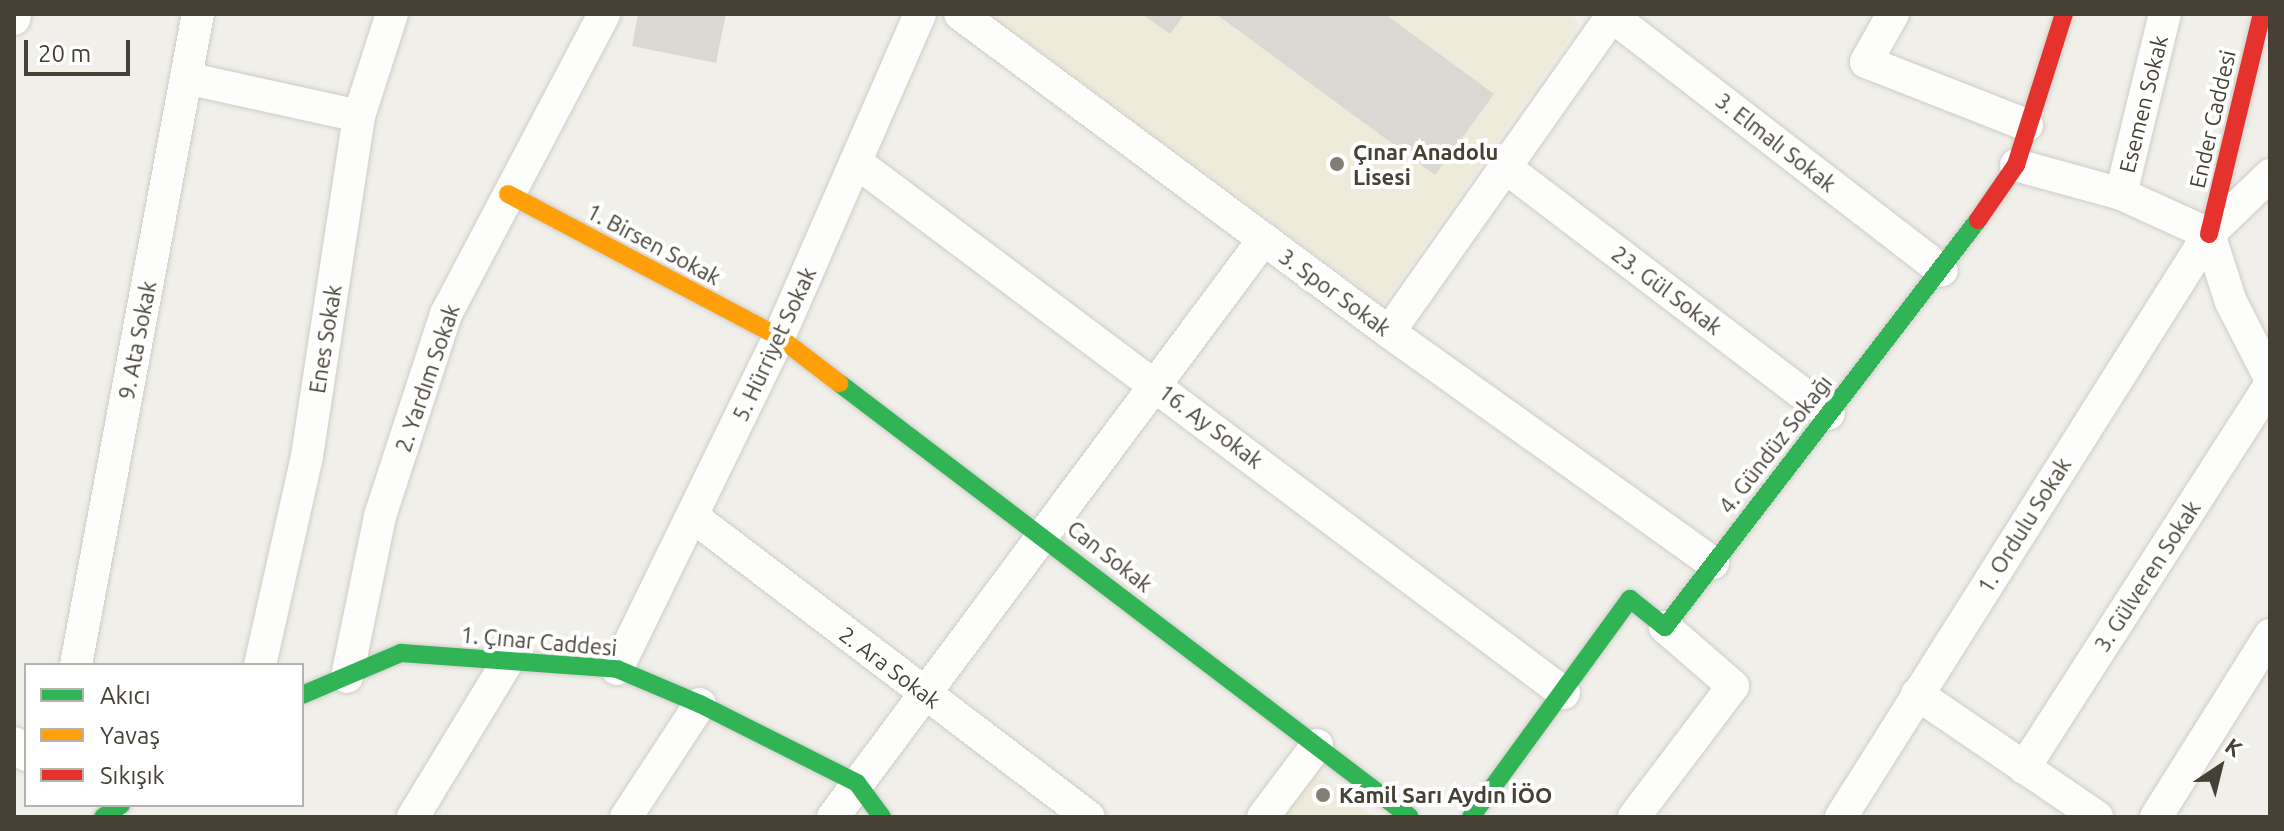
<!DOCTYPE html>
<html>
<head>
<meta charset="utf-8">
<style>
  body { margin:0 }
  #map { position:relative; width:2284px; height:831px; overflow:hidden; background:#f0efe9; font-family:Ubuntu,sans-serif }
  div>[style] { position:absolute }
  .education>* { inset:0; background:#eeebdb }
  .building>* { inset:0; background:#dad8d2 }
  .roads { filter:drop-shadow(0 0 2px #cecdc7) drop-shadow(0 0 2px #cecdc7) }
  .street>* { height:32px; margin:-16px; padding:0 16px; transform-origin:16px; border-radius:16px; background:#fdfdfc }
  .fast>* { height:18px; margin:-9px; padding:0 9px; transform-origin:9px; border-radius:9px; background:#30b455 }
  .slow>* { height:18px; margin:-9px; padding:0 9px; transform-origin:9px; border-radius:9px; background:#ff9f0a }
  .jam>* { height:18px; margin:-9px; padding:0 9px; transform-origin:9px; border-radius:9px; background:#e5322d }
  .dots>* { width:22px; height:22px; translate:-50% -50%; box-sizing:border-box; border:4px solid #fff; border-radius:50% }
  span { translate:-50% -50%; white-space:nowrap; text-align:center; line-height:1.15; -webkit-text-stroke:8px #fff; paint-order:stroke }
  .street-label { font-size:22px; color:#464135 }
  .poi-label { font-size:22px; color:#464135; font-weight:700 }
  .left { translate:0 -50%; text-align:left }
  .frame { position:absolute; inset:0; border:16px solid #464135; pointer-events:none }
  .legend { position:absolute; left:24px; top:663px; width:280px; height:144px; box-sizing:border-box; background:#fff; border:2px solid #b5b3ae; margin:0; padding:10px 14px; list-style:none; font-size:24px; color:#464135 }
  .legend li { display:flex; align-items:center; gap:16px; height:40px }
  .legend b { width:40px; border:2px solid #b5b3ae }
  .north { position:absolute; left:2180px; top:727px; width:80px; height:80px; -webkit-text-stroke:6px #fff; paint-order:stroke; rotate:35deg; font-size:22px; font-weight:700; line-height:32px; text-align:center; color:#464135 }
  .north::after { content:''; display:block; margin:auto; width:28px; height:36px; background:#464135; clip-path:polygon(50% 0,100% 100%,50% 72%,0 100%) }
  .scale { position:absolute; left:24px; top:40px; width:106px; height:36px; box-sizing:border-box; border:4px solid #464135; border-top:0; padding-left:10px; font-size:24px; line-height:28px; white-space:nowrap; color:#464135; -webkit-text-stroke:6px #fff; paint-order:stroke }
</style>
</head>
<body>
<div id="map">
  <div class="education">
    <i style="clip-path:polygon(989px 14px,1565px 14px,1579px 24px,1383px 304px)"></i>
    <i style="clip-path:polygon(1317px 774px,1375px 817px,1284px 817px)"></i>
  </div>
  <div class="building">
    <i style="clip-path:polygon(638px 14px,726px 14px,716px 63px,632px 46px)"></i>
    <i style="clip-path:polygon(1142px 14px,1185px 14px,1170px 34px)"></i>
    <i style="clip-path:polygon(1216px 14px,1385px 14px,1494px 94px,1435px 175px)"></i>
  </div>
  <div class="roads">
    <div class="street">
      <i style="left:960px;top:14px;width:534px;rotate:36.55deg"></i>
      <i style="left:1389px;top:332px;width:398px;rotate:35.5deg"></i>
      <i style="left:1609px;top:14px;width:420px;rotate:37.6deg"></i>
      <i style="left:1893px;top:14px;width:55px;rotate:119.4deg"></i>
      <i style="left:1866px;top:62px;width:173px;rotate:21.4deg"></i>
      <i style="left:14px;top:19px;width:5px;rotate:-79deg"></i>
      <i style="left:186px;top:78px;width:177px;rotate:12.4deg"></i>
      <i style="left:856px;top:162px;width:885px;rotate:36.87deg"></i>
      <i style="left:2016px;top:165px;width:109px;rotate:15.4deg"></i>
      <i style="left:2121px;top:194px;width:97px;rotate:24.4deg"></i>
      <i style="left:1505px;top:167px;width:407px;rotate:37.3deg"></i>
      <i style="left:2121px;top:194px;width:185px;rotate:-76.3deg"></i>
      <i style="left:2209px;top:234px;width:71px;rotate:72.1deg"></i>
      <i style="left:2231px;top:302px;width:85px;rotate:62.8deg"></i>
      <i style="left:1389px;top:332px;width:387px;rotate:-54.8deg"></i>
      <i style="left:692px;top:516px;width:498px;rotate:37.2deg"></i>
      <i style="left:76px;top:665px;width:662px;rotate:-79.39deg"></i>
      <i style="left:260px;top:665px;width:214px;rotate:-77.3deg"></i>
      <i style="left:307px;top:456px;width:344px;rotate:-81.3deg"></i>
      <i style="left:359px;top:116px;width:107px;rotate:-72.1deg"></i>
      <i style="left:617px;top:669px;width:369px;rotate:-64deg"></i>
      <i style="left:779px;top:337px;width:352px;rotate:-66.4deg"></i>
      <i style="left:347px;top:677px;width:164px;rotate:-78.4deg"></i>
      <i style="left:380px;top:516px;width:213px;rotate:-71.9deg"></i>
      <i style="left:446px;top:314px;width:339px;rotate:-62.2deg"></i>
      <i style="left:1917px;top:694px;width:218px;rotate:34.3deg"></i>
      <i style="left:14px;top:743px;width:17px;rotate:45deg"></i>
      <i style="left:2024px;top:768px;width:455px;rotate:-57.3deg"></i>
      <i style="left:413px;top:817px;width:183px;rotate:-58.7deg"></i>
      <i style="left:626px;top:817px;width:135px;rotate:-56.8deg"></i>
      <i style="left:833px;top:817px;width:721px;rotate:-53.29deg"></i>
      <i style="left:1263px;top:817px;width:90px;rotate:-53.1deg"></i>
      <i style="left:1634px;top:817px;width:164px;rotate:-52.9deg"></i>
      <i style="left:1733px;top:686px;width:90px;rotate:-139.1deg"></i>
      <i style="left:1841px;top:817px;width:689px;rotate:-57.74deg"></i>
      <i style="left:2209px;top:234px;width:85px;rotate:-44deg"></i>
      <i style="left:2156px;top:817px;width:215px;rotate:-57.9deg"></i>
    </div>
    <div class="fast">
      <i style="left:839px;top:383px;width:717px;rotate:37.24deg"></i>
      <i style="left:302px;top:695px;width:108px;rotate:-23deg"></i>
      <i style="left:401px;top:653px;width:217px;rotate:4.2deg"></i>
      <i style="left:617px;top:669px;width:90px;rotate:22.9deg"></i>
      <i style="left:700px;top:704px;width:176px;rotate:26.7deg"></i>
      <i style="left:857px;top:783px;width:42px;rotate:53.7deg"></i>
      <i style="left:103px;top:817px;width:22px;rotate:-34deg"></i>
      <i style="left:1471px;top:817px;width:270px;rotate:-53.9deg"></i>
      <i style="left:1630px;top:599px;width:45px;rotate:38.7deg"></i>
      <i style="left:1665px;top:627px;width:513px;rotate:-52.44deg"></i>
    </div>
    <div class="slow">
      <i style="left:508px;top:194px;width:306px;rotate:27.8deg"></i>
      <i style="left:779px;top:337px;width:76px;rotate:37.5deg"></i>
    </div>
    <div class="jam">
      <i style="left:1978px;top:220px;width:67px;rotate:-55.4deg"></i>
      <i style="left:2016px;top:165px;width:158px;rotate:-72.4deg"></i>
      <i style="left:2209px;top:234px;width:226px;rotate:-76.5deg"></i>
    </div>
  </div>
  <div class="dots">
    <i style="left:1337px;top:164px;background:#827e74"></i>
    <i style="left:1323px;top:795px;background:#827e74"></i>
  </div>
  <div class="street-label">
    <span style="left:2143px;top:104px;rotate:-76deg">Esemen Sokak</span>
    <span style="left:2212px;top:119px;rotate:-77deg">Ender Caddesi</span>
    <span style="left:1776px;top:142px;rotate:38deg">3. Elmalı Sokak</span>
    <span style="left:654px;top:244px;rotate:28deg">1. Birsen Sokak</span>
    <span style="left:1667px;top:290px;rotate:37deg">23. Gül Sokak</span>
    <span style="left:1335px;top:292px;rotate:36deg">3. Spor Sokak</span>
    <span style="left:325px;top:339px;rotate:-81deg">Enes Sokak</span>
    <span style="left:137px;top:340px;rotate:-79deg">9. Ata Sokak</span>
    <span style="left:774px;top:344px;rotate:-65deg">5. Hürriyet Sokak</span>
    <span style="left:427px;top:378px;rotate:-71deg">2. Yardım Sokak</span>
    <span style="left:1211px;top:426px;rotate:37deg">16. Ay Sokak</span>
    <span style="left:1775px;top:444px;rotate:-52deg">4. Gündüz Sokağı</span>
    <span style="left:2024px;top:525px;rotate:-58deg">1. Ordulu Sokak</span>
    <span style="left:1110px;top:556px;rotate:38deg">Can Sokak</span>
    <span style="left:2147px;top:576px;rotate:-57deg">3. Gülveren Sokak</span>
    <span style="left:539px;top:641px;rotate:5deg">1. Çınar Caddesi</span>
    <span style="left:890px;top:667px;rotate:37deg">2. Ara Sokak</span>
  </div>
  <div class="poi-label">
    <span class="left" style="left:1353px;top:164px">Çınar Anadolu<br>Lisesi</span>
    <span class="left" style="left:1339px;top:795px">Kamil Sarı Aydın İÖO</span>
  </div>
  <div class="frame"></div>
  <ul class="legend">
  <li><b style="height:10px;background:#30b455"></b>Akıcı</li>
  <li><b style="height:10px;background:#ff9f0a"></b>Yavaş</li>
  <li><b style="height:10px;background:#e5322d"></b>Sıkışık</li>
  </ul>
  <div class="north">K</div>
  <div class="scale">20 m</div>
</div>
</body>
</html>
